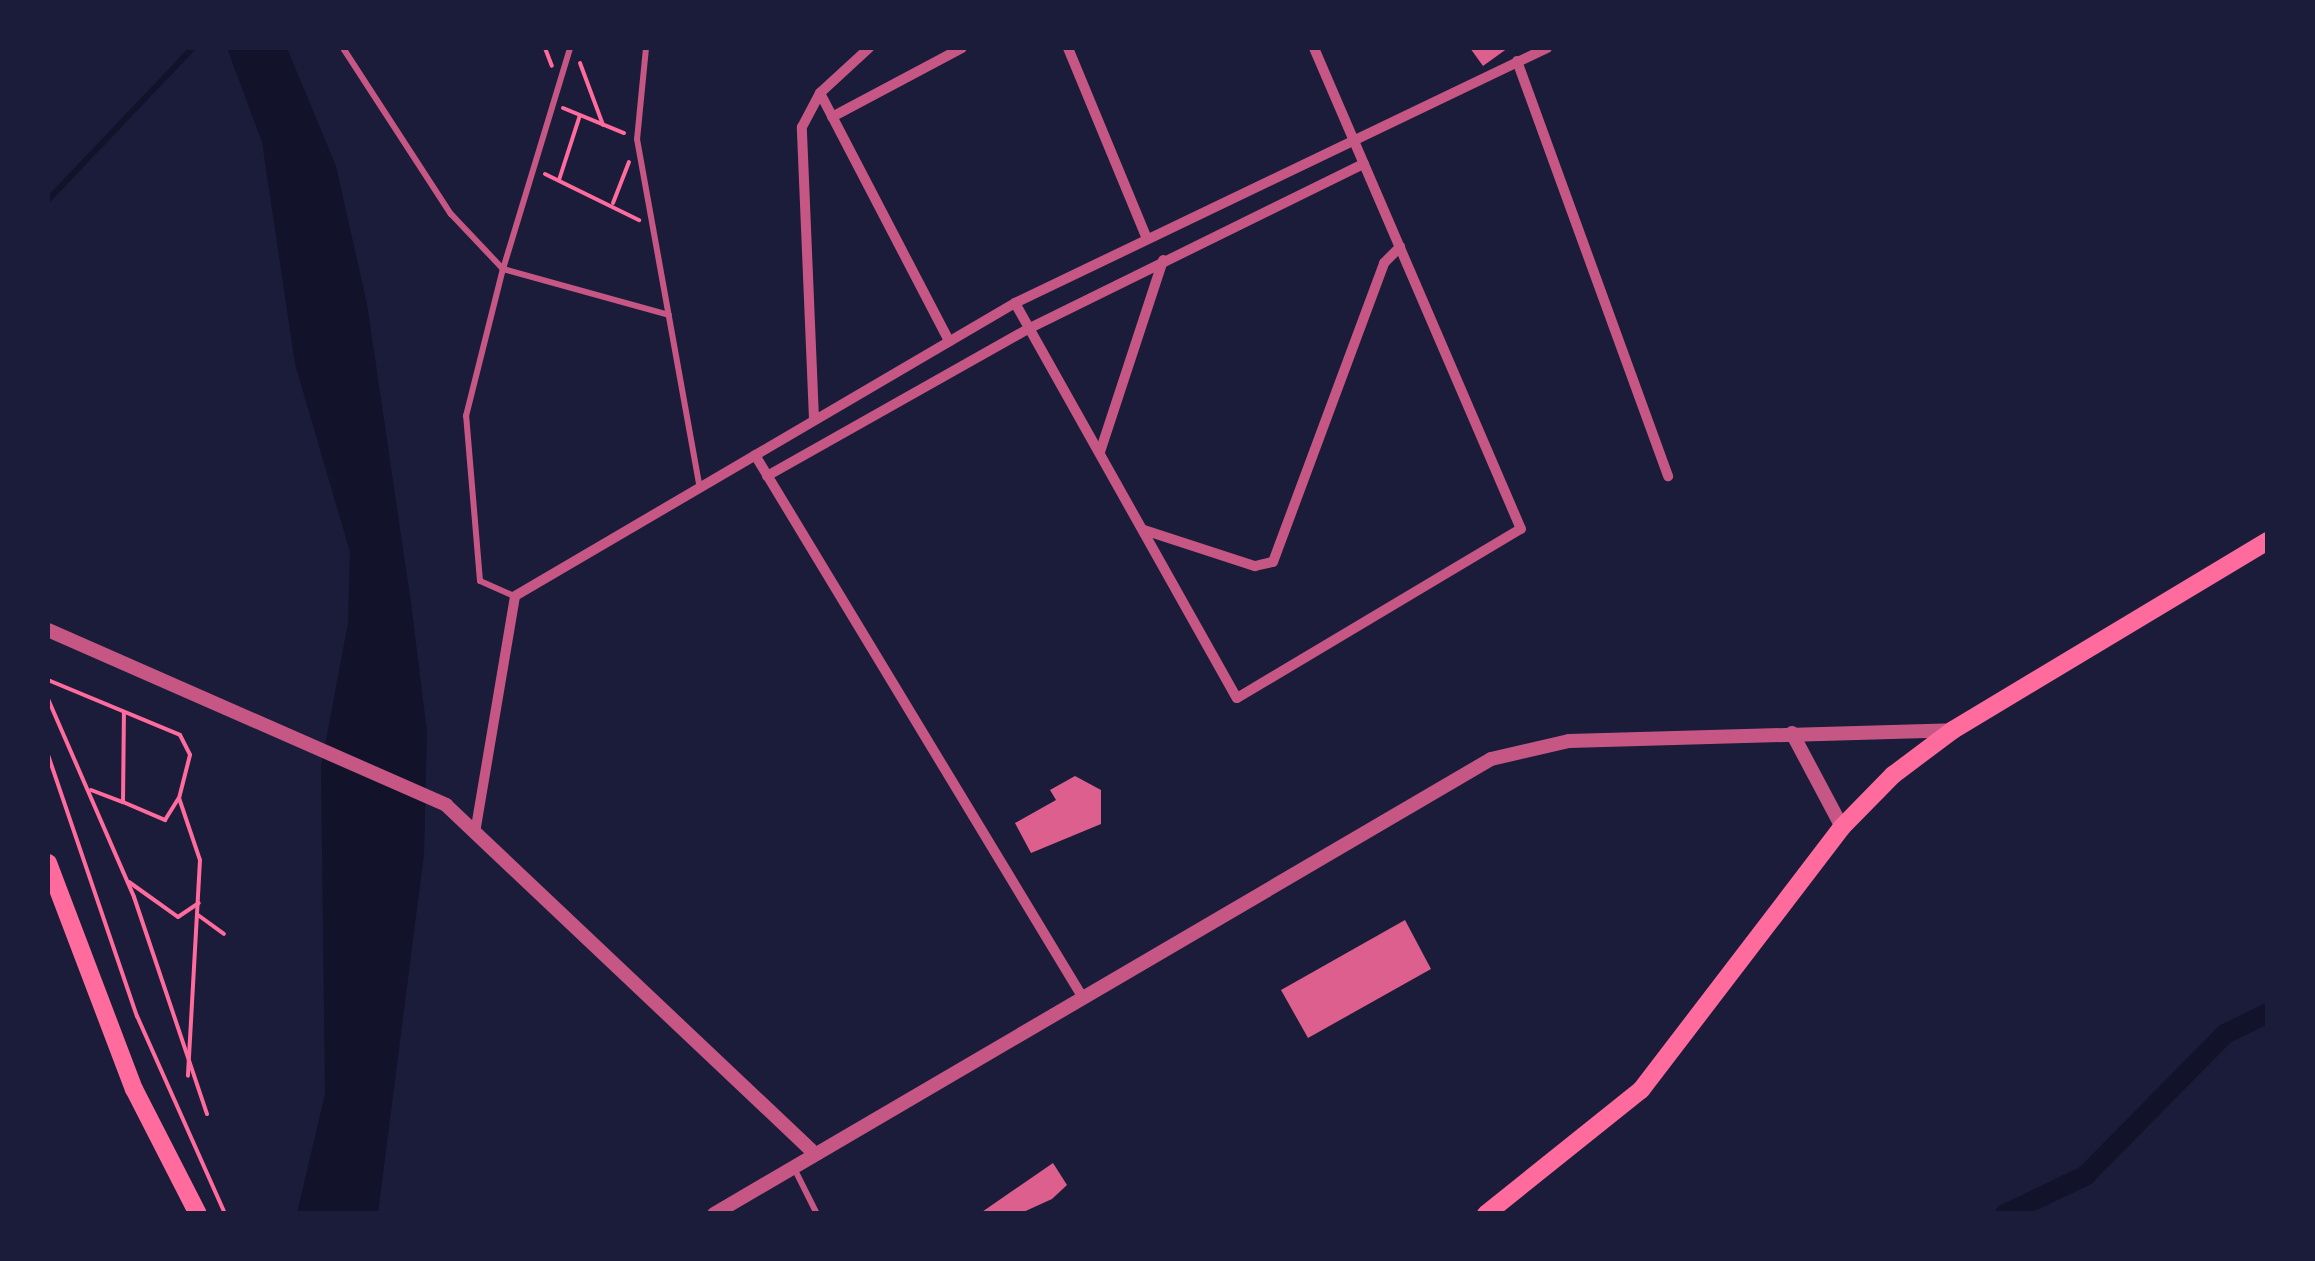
<!DOCTYPE html>
<html>
<head>
<meta charset="utf-8">
<style>
  body { margin:0 }
  #map { position:relative; width:2315px; height:1261px; overflow:hidden; background:#1b1b3a; font-family:Spectral,serif }
  div>[style] { position:absolute }
  .water>* { inset:0; background:#12122b }
  .stream>* { height:6px; margin:-3px; padding:0 3px; transform-origin:3px; border-radius:3px; background:#12122b }
  .canal>* { height:20px; margin:-10px; padding:0 10px; transform-origin:10px; border-radius:10px; background:#12122b }
  .building>* { inset:0; background:#dd5f8e }
  .path>* { height:4px; margin:-2px; padding:0 2px; transform-origin:2px; border-radius:2px; background:#ff6b9d }
  .service>* { height:6px; margin:-3px; padding:0 3px; transform-origin:3px; border-radius:3px; background:#c65784 }
  .minor>* { height:10px; margin:-5px; padding:0 5px; transform-origin:5px; border-radius:5px; background:#c65784 }
  .tertiary>* { height:14px; margin:-7px; padding:0 7px; transform-origin:7px; border-radius:7px; background:#c65784 }
  .primary>* { height:18px; margin:-9px; padding:0 9px; transform-origin:9px; border-radius:9px; background:#ff6b9d }
  span { translate:-50% -50%; white-space:nowrap; text-align:center; line-height:1.15; -webkit-text-stroke:8px #1b1b3a; paint-order:stroke }
  .frame { position:absolute; inset:0; border:50px solid #1b1b3a; pointer-events:none }
</style>
</head>
<body>
<div id="map">
  <div class="water">
    <i style="clip-path:polygon(227px 48px,287px 48px,336px 166px,367px 304px,411px 603px,427px 732px,424px 854px,378px 1213px,297px 1213px,325px 1094px,321px 767px,348px 623px,350px 552px,295px 364px,262px 142px)"></i>
  </div>
  <div class="stream">
    <i style="left:48px;top:200px;width:210px;rotate:-46.4deg"></i>
  </div>
  <div class="canal">
    <i style="left:2005px;top:1214px;width:89px;rotate:-25.4deg"></i>
    <i style="left:2085px;top:1176px;width:199px;rotate:-45.4deg"></i>
    <i style="left:2225px;top:1034px;width:48px;rotate:-26deg"></i>
  </div>
  <div class="building">
    <i style="clip-path:polygon(1470px 48px,1508px 48px,1483px 66px)"></i>
    <i style="clip-path:polygon(1075px 776px,1101px 790px,1101px 824px,1031px 853px,1015px 823px,1056px 800px,1050px 790px)"></i>
    <i style="clip-path:polygon(1405px 920px,1431px 969px,1308px 1038px,1281px 990px)"></i>
    <i style="clip-path:polygon(1053px 1163px,1067px 1185px,1052px 1199px,1019px 1214px,979px 1214px)"></i>
  </div>
  <div class="path">
    <i style="left:545px;top:48px;width:19px;rotate:69deg"></i>
    <i style="left:580px;top:63px;width:66px;rotate:69.6deg"></i>
    <i style="left:563px;top:108px;width:66px;rotate:22.3deg"></i>
    <i style="left:545px;top:174px;width:105px;rotate:26.1deg"></i>
    <i style="left:559px;top:180px;width:68px;rotate:-72.1deg"></i>
    <i style="left:613px;top:203px;width:44px;rotate:-68.7deg"></i>
    <i style="left:48px;top:680px;width:143px;rotate:22.6deg"></i>
    <i style="left:180px;top:735px;width:22px;rotate:63deg"></i>
    <i style="left:190px;top:755px;width:44px;rotate:104.3deg"></i>
    <i style="left:179px;top:798px;width:65px;rotate:71.3deg"></i>
    <i style="left:200px;top:860px;width:216px;rotate:93.2deg"></i>
    <i style="left:48px;top:699px;width:216px;rotate:66.5deg"></i>
    <i style="left:134px;top:897px;width:229px;rotate:71.4deg"></i>
    <i style="left:48px;top:755px;width:276px;rotate:71.2deg"></i>
    <i style="left:137px;top:1016px;width:217px;rotate:66deg"></i>
    <i style="left:91px;top:790px;width:34px;rotate:21deg"></i>
    <i style="left:123px;top:802px;width:90px;rotate:-89.4deg"></i>
    <i style="left:123px;top:802px;width:46px;rotate:23.2deg"></i>
    <i style="left:165px;top:820px;width:25px;rotate:-58deg"></i>
    <i style="left:129px;top:882px;width:60px;rotate:35.5deg"></i>
    <i style="left:178px;top:917px;width:25px;rotate:-34deg"></i>
    <i style="left:198px;top:915px;width:32px;rotate:36deg"></i>
  </div>
  <div class="service">
    <i style="left:343px;top:48px;width:198px;rotate:57deg"></i>
    <i style="left:451px;top:214px;width:76px;rotate:46.6deg"></i>
    <i style="left:503px;top:269px;width:231px;rotate:-73.1deg"></i>
    <i style="left:646px;top:48px;width:91px;rotate:95.6deg"></i>
    <i style="left:637px;top:139px;width:352px;rotate:79.8deg"></i>
    <i style="left:514px;top:596px;width:37px;rotate:-156deg"></i>
    <i style="left:480px;top:581px;width:166px;rotate:-94.8deg"></i>
    <i style="left:466px;top:416px;width:152px;rotate:-75.9deg"></i>
    <i style="left:503px;top:269px;width:172px;rotate:15.5deg"></i>
    <i style="left:795px;top:1170px;width:49px;rotate:63.4deg"></i>
  </div>
  <div class="minor">
    <i style="left:1068px;top:48px;width:204px;rotate:67.5deg"></i>
    <i style="left:1517px;top:61px;width:442px;rotate:70deg"></i>
    <i style="left:820px;top:93px;width:280px;rotate:62.5deg"></i>
    <i style="left:832px;top:117px;width:147px;rotate:-28deg"></i>
    <i style="left:1015px;top:303px;width:453px;rotate:60.7deg"></i>
    <i style="left:1237px;top:698px;width:330px;rotate:-30.8deg"></i>
    <i style="left:1521px;top:529px;width:524px;rotate:-113.28deg"></i>
    <i style="left:814px;top:419px;width:292px;rotate:-92.4deg"></i>
    <i style="left:802px;top:127px;width:38px;rotate:-62deg"></i>
    <i style="left:820px;top:93px;width:67px;rotate:-42.6deg"></i>
    <i style="left:1100px;top:452px;width:202px;rotate:-71.8deg"></i>
    <i style="left:755px;top:455px;width:629px;rotate:58.86deg"></i>
    <i style="left:767px;top:476px;width:302px;rotate:-29.4deg"></i>
    <i style="left:1030px;top:328px;width:372px;rotate:-26.2deg"></i>
    <i style="left:1144px;top:530px;width:117px;rotate:18deg"></i>
    <i style="left:1255px;top:566px;width:18px;rotate:-13deg"></i>
    <i style="left:1273px;top:562px;width:319px;rotate:-69.6deg"></i>
    <i style="left:1384px;top:263px;width:23px;rotate:-45deg"></i>
    <i style="left:476px;top:827px;width:234px;rotate:-80.4deg"></i>
    <i style="left:515px;top:596px;width:580px;rotate:-30.37deg"></i>
    <i style="left:1015px;top:303px;width:590px;rotate:-25.61deg"></i>
  </div>
  <div class="tertiary">
    <i style="left:48px;top:630px;width:435px;rotate:23.7deg"></i>
    <i style="left:446px;top:805px;width:502px;rotate:43.39deg"></i>
    <i style="left:1792px;top:733px;width:106px;rotate:62deg"></i>
    <i style="left:714px;top:1214px;width:900px;rotate:-30.35deg"></i>
    <i style="left:1491px;top:759px;width:80px;rotate:-13deg"></i>
    <i style="left:1569px;top:741px;width:384px;rotate:-1.6deg"></i>
  </div>
  <div class="primary">
    <i style="left:48px;top:863px;width:242px;rotate:69.2deg"></i>
    <i style="left:134px;top:1089px;width:140px;rotate:62.9deg"></i>
    <i style="left:1486px;top:1214px;width:198px;rotate:-38.7deg"></i>
    <i style="left:1641px;top:1090px;width:331px;rotate:-52.6deg"></i>
    <i style="left:1842px;top:827px;width:73px;rotate:-45.6deg"></i>
    <i style="left:1893px;top:775px;width:75px;rotate:-36.9deg"></i>
    <i style="left:1953px;top:730px;width:367px;rotate:-31deg"></i>
  </div>
  <div class="frame"></div>
</div>
</body>
</html>
